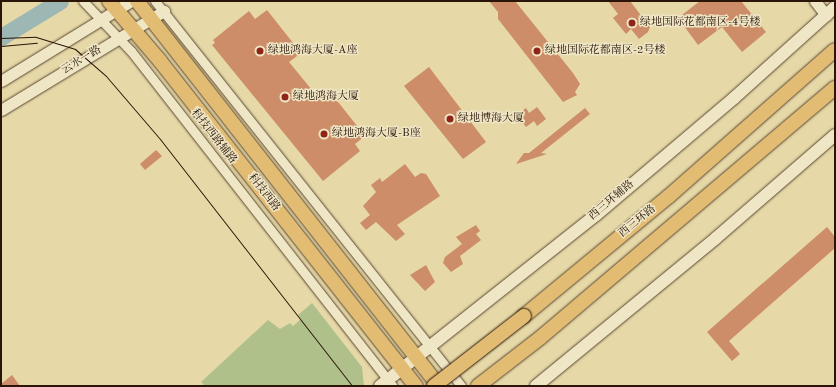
<!DOCTYPE html>
<html>
<head>
<meta charset="utf-8">
<style>
  body { margin:0 }
  #map { position:relative; width:836px; height:387px; overflow:hidden; background:#e6d8a7; font-family:"Old Standard TT","Noto Serif SC",serif }
  div>[style] { position:absolute }
  .green>* { inset:0; background:#b0c08b }
  .river>* { height:17px; margin:-8.5px; padding:0 8.5px; transform-origin:8.5px; border-radius:8.5px; background:#9cb7b4 }
  .building>* { inset:0; background:#cc8d68 }
  .roads { filter:drop-shadow(0 0 1px #594630) drop-shadow(0 0 1px #594630) }
  .minor>* { height:9px; margin:-4.5px; padding:0 4.5px; transform-origin:4.5px; border-radius:4.5px; background:#efe6c6 }
  .tertiary>* { height:11px; margin:-5.5px; padding:0 5.5px; transform-origin:5.5px; border-radius:5.5px; background:#efe6c6 }
  .secondary>* { height:12px; margin:-6px; padding:0 6px; transform-origin:6px; border-radius:6px; background:#efe6c6 }
  .primary>* { height:14px; margin:-7px; padding:0 7px; transform-origin:7px; border-radius:7px; background:#e3bc74 }
  .trunk>* { height:14px; margin:-7px; padding:0 7px; transform-origin:7px; border-radius:7px; background:#e3bc74 }
  .tram>* { height:1px; margin:-0.5px; padding:0 0.5px; transform-origin:0.5px; border-radius:0.5px; background:#2a1508 }
  .bridges { filter:drop-shadow(0 0 1px #2a1508) drop-shadow(0 0 1px #2a1508) }
  .trunk-bridge>* { height:14px; margin:-7px; padding:0 7px; transform-origin:7px; border-radius:7px; background:#e3bc74 }
  .dots>* { width:11px; height:11px; translate:-50% -50%; box-sizing:border-box; border:2px solid #efe6c6; border-radius:50% }
  span { translate:-50% -50%; white-space:nowrap; text-align:center; line-height:1.15; -webkit-text-stroke:3px #efe6c6; paint-order:stroke }
  .poi-label { font-size:11px; color:#2a1508 }
  .left { translate:0 -50%; text-align:left }
  .street-label { font-size:11px; color:#2a1508 }
  .frame { position:absolute; inset:0; border:2px solid #2a1508; pointer-events:none }
</style>
</head>
<body>
<div id="map">
  <div class="green">
    <i style="clip-path:polygon(312px 303px,362px 367px,364px 386px,205px 386px,201px 382px,268px 320px,280px 329px,290px 323px,293px 326px,301px 319px,298px 315px)"></i>
  </div>
  <div class="river">
    <i style="left:1px;top:37px;width:69px;rotate:-31.4deg"></i>
  </div>
  <div class="building">
    <i style="clip-path:polygon(489px 1px,515px 1px,573px 73px,580px 84px,575px 92px,577px 95px,563px 102px,498px 19px,498px 12px)"></i>
    <i style="clip-path:polygon(608px 1px,630px 1px,650px 27px,648px 32px,639px 39px,631px 29px,626px 34px,613px 18px,618px 14px)"></i>
    <i style="clip-path:polygon(700px 1px,741px 1px,766px 32px,742px 52px,722px 27px,698px 45px,678px 18px)"></i>
    <i style="clip-path:polygon(267px 10px,301px 53px,289px 62px,321px 101px,331px 93px,365px 136px,355px 144px,360px 151px,323px 181px,212px 45px,215px 43px,213px 40px,249px 11px,255px 19px)"></i>
    <i style="clip-path:polygon(429px 67px,486px 142px,463px 159px,404px 86px)"></i>
    <i style="clip-path:polygon(537px 107px,546px 119px,537px 126px,534px 121px,526px 127px,517px 115px,526px 108px,529px 113px)"></i>
    <i style="clip-path:polygon(585px 108px,590px 114px,541px 153px,547px 154px,516px 164px,524px 153px,529px 153px)"></i>
    <i style="clip-path:polygon(156px 150px,162px 156px,145px 170px,140px 164px)"></i>
    <i style="clip-path:polygon(405px 164px,415px 177px,421px 173px,426px 174px,440px 196px,397px 225px,405px 234px,396px 241px,376px 222px,366px 230px,360px 223px,370px 215px,363px 206px,376px 192px,371px 185px,380px 178px,382px 182px)"></i>
    <i style="clip-path:polygon(476px 225px,480px 231px,476px 234px,481px 240px,460px 256px,463px 264px,451px 272px,443px 263px,445px 257px,462px 244px,456px 237px)"></i>
    <i style="clip-path:polygon(827px 227px,835px 237px,835px 248px,729px 341px,740px 354px,732px 361px,707px 332px)"></i>
    <i style="clip-path:polygon(426px 265px,435px 282px,425px 291px,410px 275px)"></i>
    <i style="clip-path:polygon(12px 375px,20px 386px,1px 386px,1px 384px)"></i>
  </div>
  <div class="roads">
    <div class="minor">
      <i style="left:83px;top:1px;width:69px;rotate:46.2deg"></i>
      <i style="left:131px;top:51px;width:425px;rotate:52deg"></i>
      <i style="left:155px;top:1px;width:492px;rotate:51.5deg"></i>
    </div>
    <div class="tertiary">
      <i style="left:815px;top:1px;width:18px;rotate:52deg"></i>
      <i style="left:1px;top:81px;width:153px;rotate:-31.6deg"></i>
      <i style="left:1px;top:110px;width:191px;rotate:-31.3deg"></i>
    </div>
    <div class="secondary">
      <i style="left:380px;top:386px;width:275px;rotate:-38.4deg"></i>
      <i style="left:596px;top:215px;width:181px;rotate:-40.3deg"></i>
      <i style="left:734px;top:98px;width:136px;rotate:-42deg"></i>
      <i style="left:536px;top:386px;width:233px;rotate:-39.4deg"></i>
      <i style="left:716px;top:238px;width:157px;rotate:-40.9deg"></i>
    </div>
    <div class="primary">
      <i style="left:109px;top:1px;width:79px;rotate:49.6deg"></i>
      <i style="left:160px;top:61px;width:414px;rotate:51.8deg"></i>
      <i style="left:137px;top:1px;width:489px;rotate:51.9deg"></i>
    </div>
    <div class="trunk">
      <i style="left:524px;top:316px;width:187px;rotate:-39.6deg"></i>
      <i style="left:668px;top:197px;width:222px;rotate:-41.4deg"></i>
      <i style="left:478px;top:386px;width:78px;rotate:-37.7deg"></i>
      <i style="left:540px;top:338px;width:387px;rotate:-40.3deg"></i>
    </div>
  </div>
  <div class="tram">
    <i style="left:1px;top:38px;width:35px;rotate:-2deg"></i>
    <i style="left:36px;top:37px;width:41px;rotate:17.1deg"></i>
    <i style="left:75px;top:49px;width:41px;rotate:41.1deg"></i>
    <i style="left:106px;top:76px;width:83px;rotate:49.4deg"></i>
    <i style="left:160px;top:139px;width:313px;rotate:52.1deg"></i>
    <i style="left:1px;top:46px;width:36px;rotate:-5deg"></i>
  </div>
  <div class="bridges">
    <div class="trunk-bridge">
      <i style="left:434px;top:386px;width:114px;rotate:-37.9deg"></i>
    </div>
  </div>
  <div class="dots">
    <i style="left:632px;top:23px;background:#8f2418"></i>
    <i style="left:260px;top:51px;background:#8f2418"></i>
    <i style="left:537px;top:51px;background:#8f2418"></i>
    <i style="left:285px;top:97px;background:#8f2418"></i>
    <i style="left:450px;top:119px;background:#8f2418"></i>
    <i style="left:324px;top:134px;background:#8f2418"></i>
  </div>
  <div class="poi-label">
    <span class="left" style="left:640px;top:23px">绿地国际花都南区-4号楼</span>
    <span class="left" style="left:268px;top:51px">绿地鸿海大厦-A座</span>
    <span class="left" style="left:545px;top:51px">绿地国际花都南区-2号楼</span>
    <span class="left" style="left:293px;top:97px">绿地鸿海大厦</span>
    <span class="left" style="left:458px;top:119px">绿地博海大厦</span>
    <span class="left" style="left:332px;top:134px">绿地鸿海大厦-B座</span>
  </div>
  <div class="street-label">
    <span style="left:82px;top:61px;rotate:-31deg">云水一路</span>
    <span style="left:213px;top:137px;rotate:52deg">科技西路辅路</span>
    <span style="left:263px;top:193px;rotate:52deg">科技西路</span>
    <span style="left:612px;top:201px;rotate:-40deg">西三环辅路</span>
    <span style="left:638px;top:222px;rotate:-39deg">西三环路</span>
  </div>
  <div class="frame"></div>
</div>
</body>
</html>
